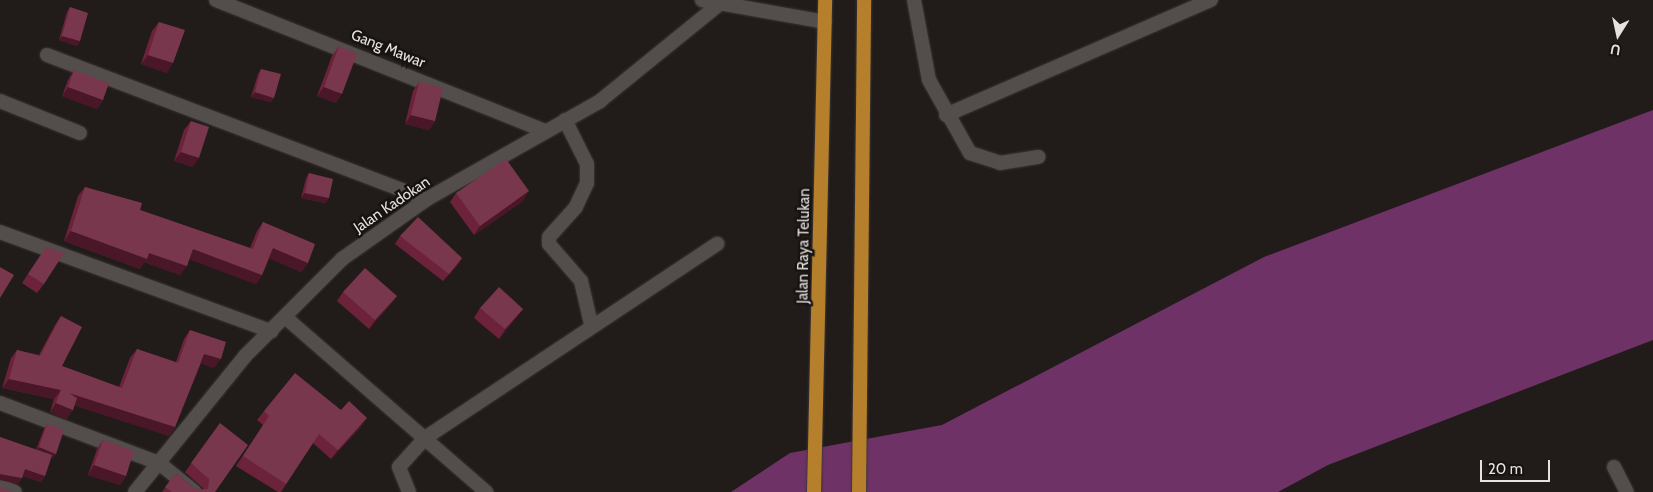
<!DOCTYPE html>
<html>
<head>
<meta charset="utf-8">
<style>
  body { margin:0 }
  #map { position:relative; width:1653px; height:492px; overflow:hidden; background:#211c1a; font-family:Cabin,sans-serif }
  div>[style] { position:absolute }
  .water>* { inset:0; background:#6f3267 }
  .roads { filter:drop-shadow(0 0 1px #3a3635) drop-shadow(0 0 1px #3a3635) }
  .minor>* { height:14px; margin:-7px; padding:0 7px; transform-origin:7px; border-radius:7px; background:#534d4b }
  .primary>* { height:14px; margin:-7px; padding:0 7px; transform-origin:7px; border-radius:7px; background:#b57f2b }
  .wall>* { inset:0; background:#6c223b }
  .shaded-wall>* { inset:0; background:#491727 }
  .building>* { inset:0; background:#79374d }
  span { translate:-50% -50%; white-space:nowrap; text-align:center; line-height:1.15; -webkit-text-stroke:5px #171311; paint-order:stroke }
  .street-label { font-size:15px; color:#e6e2e1 }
  .north { position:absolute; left:1593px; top:10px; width:50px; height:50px; -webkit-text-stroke:4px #171311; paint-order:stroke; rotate:190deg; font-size:14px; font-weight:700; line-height:20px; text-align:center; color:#e6e2e1 }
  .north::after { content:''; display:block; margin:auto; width:18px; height:22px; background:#e6e2e1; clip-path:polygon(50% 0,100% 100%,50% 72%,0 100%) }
  .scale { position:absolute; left:1480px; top:460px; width:70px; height:22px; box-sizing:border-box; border:2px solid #e6e2e1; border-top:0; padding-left:6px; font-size:15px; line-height:18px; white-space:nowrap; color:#e6e2e1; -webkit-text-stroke:4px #171311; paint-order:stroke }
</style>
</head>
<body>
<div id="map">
  <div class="water">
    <i style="clip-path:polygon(1653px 110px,1653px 340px,1328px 465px,1278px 492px,731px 492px,790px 453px,942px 425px,1264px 257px)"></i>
  </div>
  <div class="roads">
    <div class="minor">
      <i style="left:216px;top:0;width:354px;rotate:21.7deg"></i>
      <i style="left:702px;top:0;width:125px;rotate:10.1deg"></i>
      <i style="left:914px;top:0;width:81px;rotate:79.4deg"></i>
      <i style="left:929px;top:80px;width:84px;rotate:60.7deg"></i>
      <i style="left:970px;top:153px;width:32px;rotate:18deg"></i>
      <i style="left:1000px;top:163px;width:39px;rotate:-9deg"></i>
      <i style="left:47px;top:55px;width:406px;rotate:20.8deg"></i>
      <i style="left:0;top:101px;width:86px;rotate:21.8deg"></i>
      <i style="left:946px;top:115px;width:289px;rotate:-23.5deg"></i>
      <i style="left:565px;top:120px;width:49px;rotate:63.4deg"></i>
      <i style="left:587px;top:164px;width:19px;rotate:90deg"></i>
      <i style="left:587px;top:183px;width:26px;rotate:115deg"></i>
      <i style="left:576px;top:207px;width:40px;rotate:132deg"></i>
      <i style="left:549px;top:237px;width:7px;rotate:90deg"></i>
      <i style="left:549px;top:244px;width:49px;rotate:49.1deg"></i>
      <i style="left:581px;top:281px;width:44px;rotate:76.9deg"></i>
      <i style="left:0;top:232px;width:289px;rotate:20.1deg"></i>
      <i style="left:285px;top:317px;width:267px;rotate:41deg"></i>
      <i style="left:0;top:403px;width:170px;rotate:20.7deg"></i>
      <i style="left:159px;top:463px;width:46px;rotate:38.9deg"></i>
      <i style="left:1614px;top:467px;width:28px;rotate:63deg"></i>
      <i style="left:0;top:486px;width:16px;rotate:22deg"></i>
      <i style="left:135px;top:492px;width:175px;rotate:-51deg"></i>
      <i style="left:245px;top:356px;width:137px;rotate:-45deg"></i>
      <i style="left:342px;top:259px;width:104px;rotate:-35.2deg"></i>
      <i style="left:427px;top:199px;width:199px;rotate:-29.5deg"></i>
      <i style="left:600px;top:101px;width:152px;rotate:-39.1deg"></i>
      <i style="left:409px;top:492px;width:27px;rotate:-112deg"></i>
      <i style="left:399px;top:467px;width:39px;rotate:-48deg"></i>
      <i style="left:425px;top:438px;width:351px;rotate:-33.6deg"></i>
    </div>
    <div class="primary">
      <i style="left:814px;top:492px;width:492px;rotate:-88.7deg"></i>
      <i style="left:859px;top:492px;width:492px;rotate:-89.4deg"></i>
    </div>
  </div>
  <div class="wall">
    <i style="clip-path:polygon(70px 7px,80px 41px,77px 46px,59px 40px,67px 12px)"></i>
    <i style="clip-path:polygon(159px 22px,167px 73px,141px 64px,152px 31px)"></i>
    <i style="clip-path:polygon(339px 46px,336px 103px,317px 96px,332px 56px)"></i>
    <i style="clip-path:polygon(261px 69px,274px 98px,271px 102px,251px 97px,258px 74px)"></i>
    <i style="clip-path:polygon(74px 70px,103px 100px,97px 109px,62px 96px,68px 80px)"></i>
    <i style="clip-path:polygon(419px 82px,435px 121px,429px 130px,405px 124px,413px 91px)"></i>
    <i style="clip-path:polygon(191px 121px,193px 167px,174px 161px,184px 130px)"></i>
    <i style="clip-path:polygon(309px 173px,329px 198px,325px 203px,301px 198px,306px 178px)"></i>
    <i style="clip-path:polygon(85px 187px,140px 210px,250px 248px,257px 231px,263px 222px,308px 263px,301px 272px,269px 258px,262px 275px,256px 284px,189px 259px,180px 275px,144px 262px,140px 269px,64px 241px,78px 196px)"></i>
    <i style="clip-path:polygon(456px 193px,523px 201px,474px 235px,450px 202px)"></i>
    <i style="clip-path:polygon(400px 236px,462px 258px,457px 266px,443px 281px,395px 244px)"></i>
    <i style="clip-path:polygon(40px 256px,44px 284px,37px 293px,22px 283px)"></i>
    <i style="clip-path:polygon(343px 292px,397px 296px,390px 305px,369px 329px,337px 301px)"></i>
    <i style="clip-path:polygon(480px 308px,523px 309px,516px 318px,499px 339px,474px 318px)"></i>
    <i style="clip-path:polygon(61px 316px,62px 366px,119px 387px,130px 358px,137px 349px,176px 362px,184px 339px,190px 330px,214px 368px,201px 363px,175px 427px,169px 436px,74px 405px,73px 410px,66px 419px,50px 412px,54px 399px,2px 388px,11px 358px,17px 350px,39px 355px,55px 325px)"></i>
    <i style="clip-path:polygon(264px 411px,361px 427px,331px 459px,313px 443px,281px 492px,278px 492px,236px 466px,263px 425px,257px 420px)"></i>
    <i style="clip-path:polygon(220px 423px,215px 492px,162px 492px,176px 473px,196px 490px,203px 489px,203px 488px,185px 472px)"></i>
    <i style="clip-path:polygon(47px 424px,56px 454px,52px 458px,51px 458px,45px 476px,41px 482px,23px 476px,18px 484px,0 480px,0 437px,36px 450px,44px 429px)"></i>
    <i style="clip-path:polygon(103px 440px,126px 476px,120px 485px,88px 475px,97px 449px)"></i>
  </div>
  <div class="shaded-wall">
    <i style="clip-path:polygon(62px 36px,80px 41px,77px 46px,59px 40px)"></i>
    <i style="clip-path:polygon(148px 55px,173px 63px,167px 73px,141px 64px)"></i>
    <i style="clip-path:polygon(68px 87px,103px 100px,97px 109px,62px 96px)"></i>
    <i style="clip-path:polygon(324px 87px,342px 94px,336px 103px,317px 96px)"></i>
    <i style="clip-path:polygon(255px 92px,274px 98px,271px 102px,251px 97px)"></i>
    <i style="clip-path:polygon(411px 115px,435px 121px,429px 130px,405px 124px)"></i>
    <i style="clip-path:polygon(181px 152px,199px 158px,193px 167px,174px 161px)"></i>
    <i style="clip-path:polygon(529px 191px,523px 201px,474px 235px,480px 226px)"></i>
    <i style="clip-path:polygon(305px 193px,329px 198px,325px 203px,301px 198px)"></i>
    <i style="clip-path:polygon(71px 231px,149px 253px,187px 266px,180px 275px,144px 262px,140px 269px,64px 241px)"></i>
    <i style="clip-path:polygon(273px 248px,308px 263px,301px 272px,266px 257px)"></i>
    <i style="clip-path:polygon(193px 249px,262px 275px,256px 284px,186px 258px)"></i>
    <i style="clip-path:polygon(462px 258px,457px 266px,443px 281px,449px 274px)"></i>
    <i style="clip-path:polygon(397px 296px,390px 305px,369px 329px,375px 320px)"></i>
    <i style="clip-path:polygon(523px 309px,516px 318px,499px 339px,505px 329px)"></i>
    <i style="clip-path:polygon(204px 354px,221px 359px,214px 368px,198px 362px)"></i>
    <i style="clip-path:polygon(9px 379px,61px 390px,54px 399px,2px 388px)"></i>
    <i style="clip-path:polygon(69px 393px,175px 427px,169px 436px,63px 402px)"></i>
    <i style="clip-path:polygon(56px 403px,73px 410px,66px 419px,50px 412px)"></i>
    <i style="clip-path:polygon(367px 418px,361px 427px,331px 459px,338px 450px)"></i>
    <i style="clip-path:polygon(39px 447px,56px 454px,52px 458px,35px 452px)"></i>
    <i style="clip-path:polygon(94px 465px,126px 476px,120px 485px,88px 475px)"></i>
    <i style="clip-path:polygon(25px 469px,45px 476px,41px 482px,21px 475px)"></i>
    <i style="clip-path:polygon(0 474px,22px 478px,18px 484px,0 480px)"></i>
  </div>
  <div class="building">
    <i style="clip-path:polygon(70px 7px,88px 13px,80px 41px,62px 36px)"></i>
    <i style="clip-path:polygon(159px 22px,185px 30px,173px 63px,148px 55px)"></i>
    <i style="clip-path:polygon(339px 46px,357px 54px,342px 94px,324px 87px)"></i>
    <i style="clip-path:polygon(261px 69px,281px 74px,274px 98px,255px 92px)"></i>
    <i style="clip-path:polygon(74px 70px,109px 83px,103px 100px,68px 87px)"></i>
    <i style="clip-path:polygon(419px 82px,443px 88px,435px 121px,411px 115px)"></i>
    <i style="clip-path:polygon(191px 121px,209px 127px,199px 158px,181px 152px)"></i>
    <i style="clip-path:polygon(506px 159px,529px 191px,480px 226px,456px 193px)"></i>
    <i style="clip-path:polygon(309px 173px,333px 179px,329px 198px,305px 193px)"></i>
    <i style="clip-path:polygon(85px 187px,142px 203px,140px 210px,253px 249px,263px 222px,315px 244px,308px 263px,273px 248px,262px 275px,193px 249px,187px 266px,149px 253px,147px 259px,71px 231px)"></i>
    <i style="clip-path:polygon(418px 217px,462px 258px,449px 274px,400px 236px)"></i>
    <i style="clip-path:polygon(46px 247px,64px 253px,44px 284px,28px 274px)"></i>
    <i style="clip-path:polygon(0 267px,14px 275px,0 298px)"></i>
    <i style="clip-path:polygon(365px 268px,397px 296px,375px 320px,343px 292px)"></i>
    <i style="clip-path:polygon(499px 287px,523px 309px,505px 329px,480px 308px)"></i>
    <i style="clip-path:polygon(61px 316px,82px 327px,62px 366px,122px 388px,137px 349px,178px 363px,190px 330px,226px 342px,221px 359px,204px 354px,175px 427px,69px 393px,77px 398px,73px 410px,56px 403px,61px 390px,9px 379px,17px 350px,40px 356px)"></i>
    <i style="clip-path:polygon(295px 373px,341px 410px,349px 401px,367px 418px,338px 450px,319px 434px,286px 484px,243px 456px,269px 416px,264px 411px)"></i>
    <i style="clip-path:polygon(220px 423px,248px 445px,215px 492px,172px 492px,165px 487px,176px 473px,196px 490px,208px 489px,209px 479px,191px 463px)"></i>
    <i style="clip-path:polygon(47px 424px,64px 430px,56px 454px,39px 447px)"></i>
    <i style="clip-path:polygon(0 437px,52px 455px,45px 476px,25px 469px,22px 478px,0 474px)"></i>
    <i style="clip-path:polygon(103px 440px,134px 451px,126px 476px,94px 465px)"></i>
    <i style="clip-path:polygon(0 487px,12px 492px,0 492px)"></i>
  </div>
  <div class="street-label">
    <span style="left:388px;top:49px;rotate:22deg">Gang Mawar</span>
    <span style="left:392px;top:205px;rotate:-34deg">Jalan Kadokan</span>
    <span style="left:804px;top:246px;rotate:-89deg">Jalan Raya Telukan</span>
  </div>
  <div class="north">U</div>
  <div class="scale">20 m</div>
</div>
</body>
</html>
